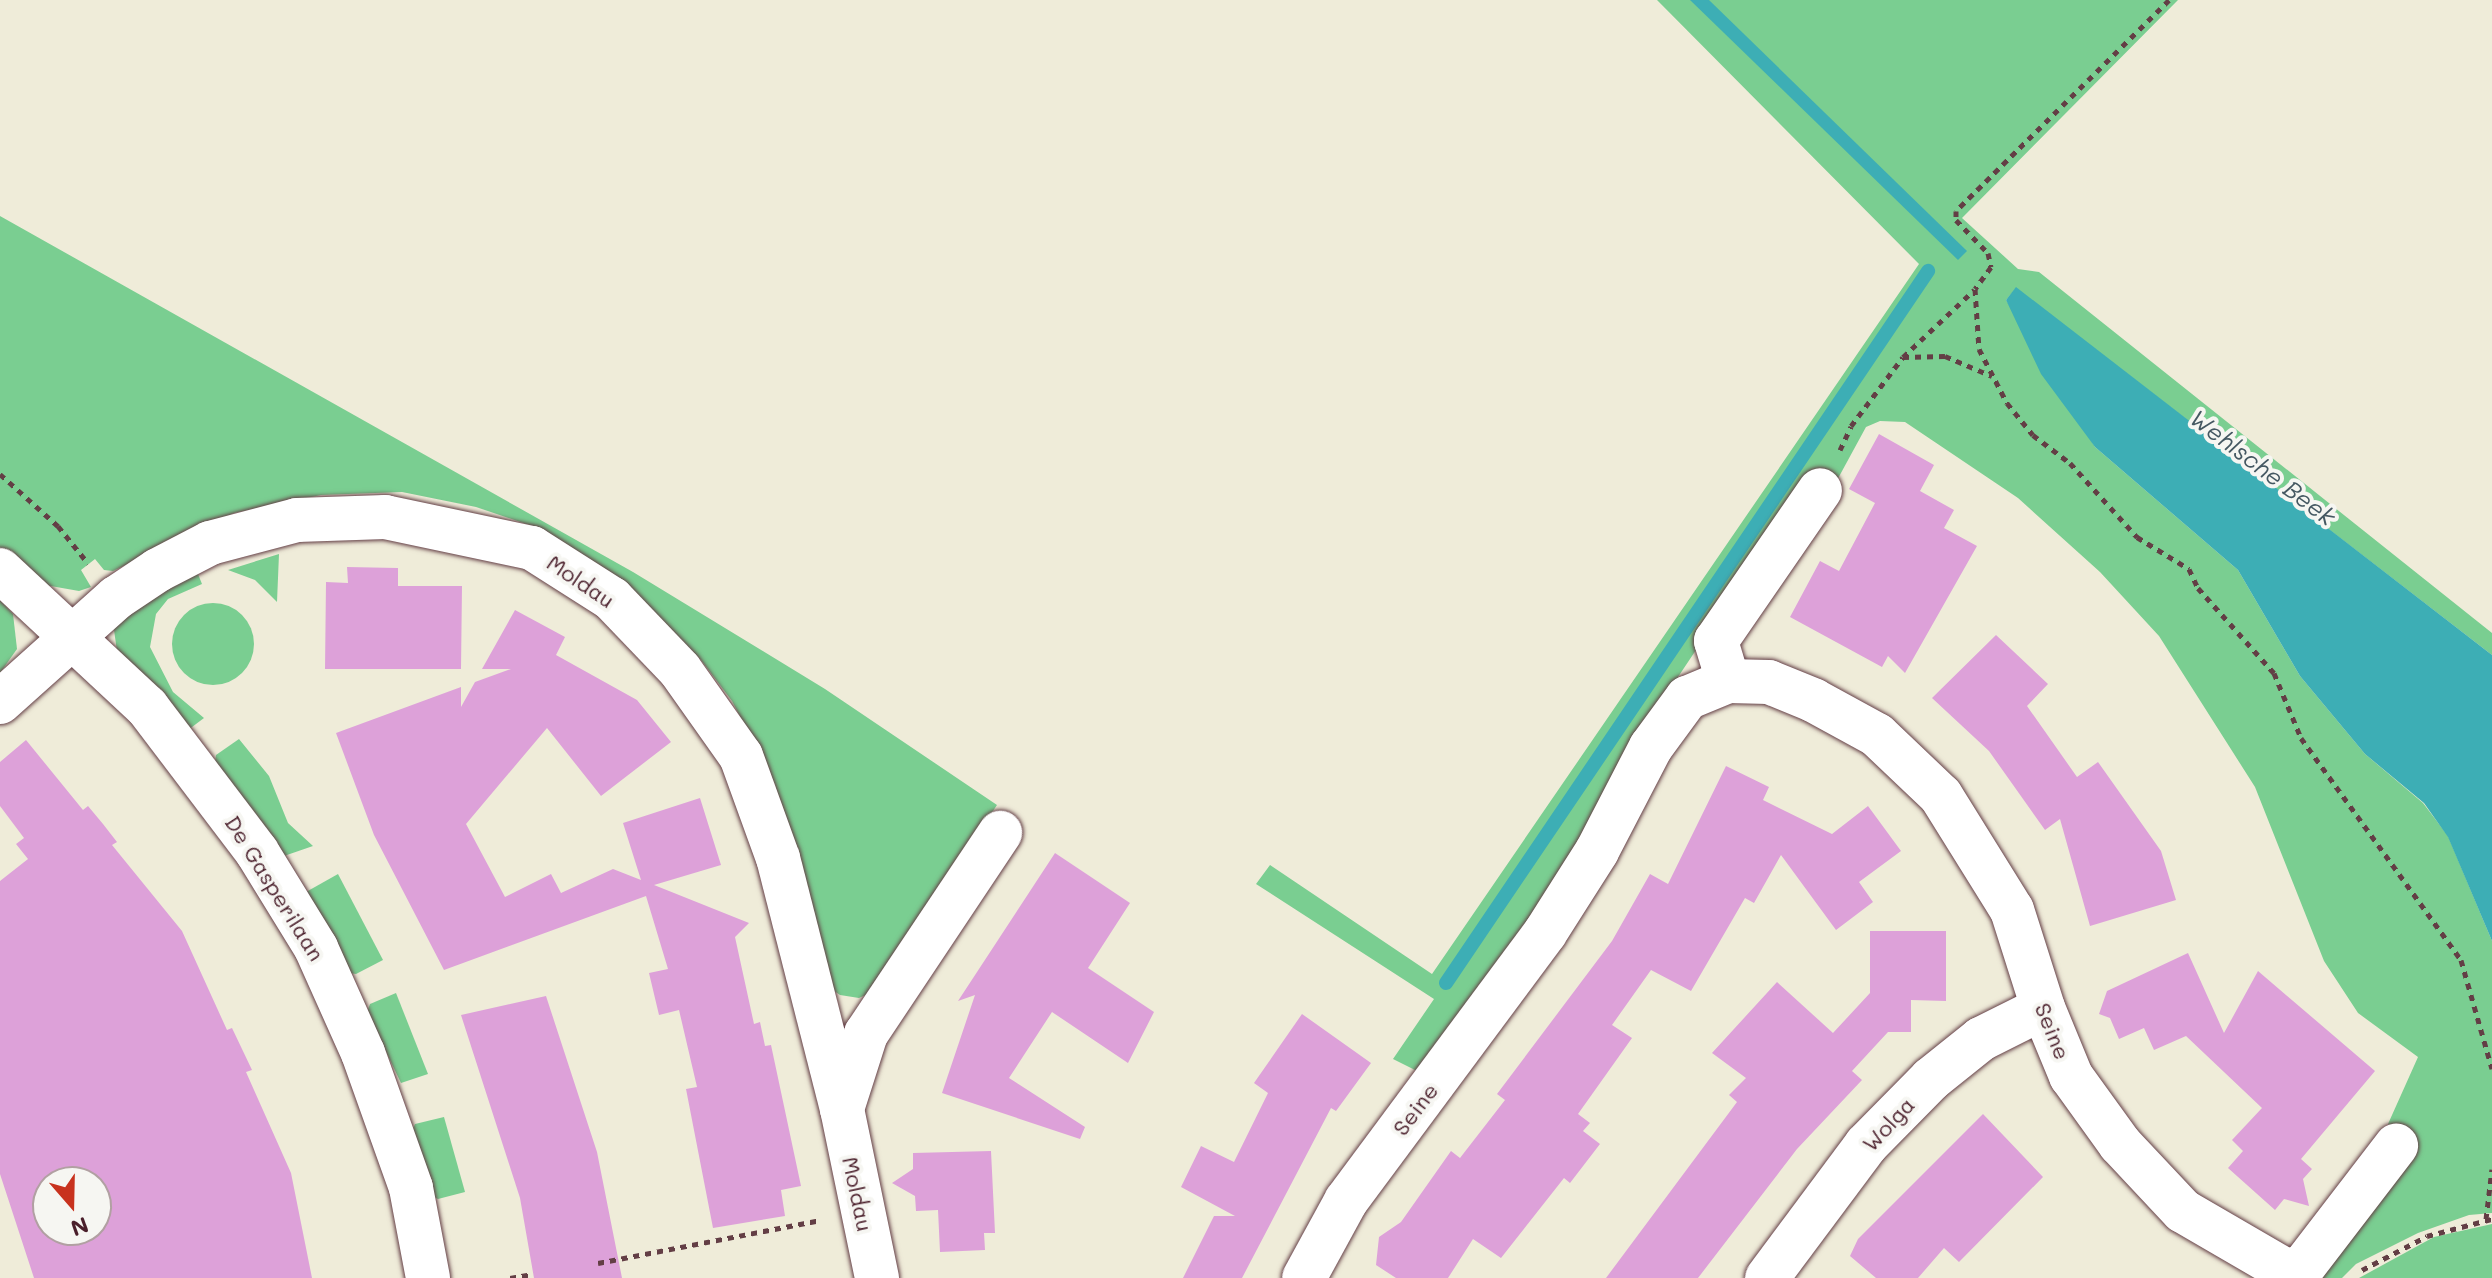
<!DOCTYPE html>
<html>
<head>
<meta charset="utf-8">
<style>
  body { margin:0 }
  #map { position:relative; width:2492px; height:1278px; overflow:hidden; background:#efecd9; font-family:Mali,sans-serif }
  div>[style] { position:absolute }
  .green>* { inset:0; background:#7ace91 }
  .round { border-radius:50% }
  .water>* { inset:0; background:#3daeb5 }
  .stream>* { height:14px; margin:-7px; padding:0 7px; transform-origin:7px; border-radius:7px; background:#3daeb5 }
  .building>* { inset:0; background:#dda1d9 }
  .path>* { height:5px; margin-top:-2.5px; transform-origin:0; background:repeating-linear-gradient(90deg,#633e45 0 6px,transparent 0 12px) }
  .roads { filter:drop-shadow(0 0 2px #633e45) drop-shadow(0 0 2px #633e45) }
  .minor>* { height:44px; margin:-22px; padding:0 22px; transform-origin:22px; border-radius:22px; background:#fff }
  span { translate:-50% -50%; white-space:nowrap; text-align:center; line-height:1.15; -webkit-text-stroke:8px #f6f6f2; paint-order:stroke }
  .street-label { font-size:22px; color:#4a1f2b }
  .water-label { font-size:24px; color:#455862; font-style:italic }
  .north { position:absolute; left:32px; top:1166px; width:80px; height:80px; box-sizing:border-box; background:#f6f6f2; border:2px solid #b1a0a2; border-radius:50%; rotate:160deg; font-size:22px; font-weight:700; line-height:32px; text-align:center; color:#4a1f2b }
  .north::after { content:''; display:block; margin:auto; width:28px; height:36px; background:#c8321e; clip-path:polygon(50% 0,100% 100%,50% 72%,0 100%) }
</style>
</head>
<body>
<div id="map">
  <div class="green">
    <i style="clip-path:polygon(1657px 0,2178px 0,1962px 218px,2018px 269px,2039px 272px,2492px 633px,2492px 655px,2016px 288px,2006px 300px,2095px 447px,2238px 570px,2300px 676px,2365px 754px,2423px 803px,2448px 836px,2492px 941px,2492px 1213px,2469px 1215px,2418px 1233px,2356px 1264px,2342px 1278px,2319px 1278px,2417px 1147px,2388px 1124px,2418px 1057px,2358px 1013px,2324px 961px,2255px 787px,2159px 636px,2100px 572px,2018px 498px,1905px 422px,1880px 421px,1866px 427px,1829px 495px,1738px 587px,1670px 689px,1538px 916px,1419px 1072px,1393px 1059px,1434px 999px,1256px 884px,1270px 865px,1432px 974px,1919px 264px)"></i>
    <i style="clip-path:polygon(0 216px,633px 572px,825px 689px,997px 805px,872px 992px,859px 998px,840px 995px,823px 983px,775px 784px,732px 701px,701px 660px,626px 583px,535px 527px,476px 507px,402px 492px,321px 495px,234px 513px,113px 571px,104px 570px,95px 559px,81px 570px,91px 587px,79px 591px,45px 585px,0 548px)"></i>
    <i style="clip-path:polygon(279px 554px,277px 602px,255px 580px,228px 570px)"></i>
    <i style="clip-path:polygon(196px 569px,202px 584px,168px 599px,156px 614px,150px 647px,173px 692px,204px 718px,188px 730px,117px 651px,114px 630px,118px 619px)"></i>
    <i style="clip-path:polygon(0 600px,13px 614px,17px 649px,0 673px)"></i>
    <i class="round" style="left:172px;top:603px;width:82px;height:82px"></i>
    <i style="clip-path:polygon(239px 739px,269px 776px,288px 823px,313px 846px,284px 856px,215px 762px,216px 755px)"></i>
    <i style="clip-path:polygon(338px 874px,383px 960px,356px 974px,349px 973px,306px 892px)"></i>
    <i style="clip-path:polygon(396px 993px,428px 1074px,401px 1083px,367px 1012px,370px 1004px)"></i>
    <i style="clip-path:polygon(444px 1117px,465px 1192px,438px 1199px,432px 1196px,412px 1131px,415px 1124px)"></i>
    <i style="clip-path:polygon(2492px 1224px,2492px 1278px,2359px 1278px,2434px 1237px)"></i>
  </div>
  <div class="water">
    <i style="clip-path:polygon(1690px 0,1709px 0,1967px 251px,1958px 260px)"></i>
    <i style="clip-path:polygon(2016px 287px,2492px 655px,2492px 941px,2448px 837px,2424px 803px,2365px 754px,2300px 676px,2238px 570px,2095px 447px,2041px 374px,2006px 300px)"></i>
  </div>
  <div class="stream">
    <i style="left:1446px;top:983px;width:860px;rotate:-55.9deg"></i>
  </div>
  <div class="building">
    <i style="clip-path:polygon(1879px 434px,1934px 465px,1920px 491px,1954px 510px,1944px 528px,1977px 546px,1905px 673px,1888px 656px,1882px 667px,1790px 617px,1820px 561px,1839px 571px,1875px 503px,1849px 489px)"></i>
    <i style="clip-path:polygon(347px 567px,398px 568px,398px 586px,462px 586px,461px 669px,325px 669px,326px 582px,348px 583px)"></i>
    <i style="clip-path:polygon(515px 610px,565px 637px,556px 655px,637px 700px,671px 742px,601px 796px,547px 728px,466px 824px,505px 897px,551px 874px,561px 893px,613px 869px,641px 880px,623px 823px,700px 798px,721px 865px,654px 885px,749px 923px,735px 937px,754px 1024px,760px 1022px,765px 1046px,771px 1045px,801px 1186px,781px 1190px,785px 1216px,713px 1228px,686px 1089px,697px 1087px,679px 1010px,659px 1015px,649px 973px,668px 969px,646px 896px,444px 970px,374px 835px,336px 733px,461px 687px,461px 707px,475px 682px,511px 669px,482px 669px)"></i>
    <i style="clip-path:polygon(1996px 635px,2048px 684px,2027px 706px,2077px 777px,2098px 762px,2161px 851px,2176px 900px,2090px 926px,2060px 819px,2045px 830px,1989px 751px,1932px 698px)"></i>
    <i style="clip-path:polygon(evenodd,26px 740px,83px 810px,88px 806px,103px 824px,117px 842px,112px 845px,182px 931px,227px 1030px,232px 1028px,252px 1070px,246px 1072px,291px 1173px,312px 1278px,34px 1278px,0 1174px,0 881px,28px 859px,16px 844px,24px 838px,0 806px,0 762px,26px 740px,48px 1182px,96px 1182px,96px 1230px,48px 1230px,48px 1182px)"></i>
    <i style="clip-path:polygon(1726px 766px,1769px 787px,1763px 800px,1832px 834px,1868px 806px,1901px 851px,1859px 882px,1873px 902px,1836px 930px,1781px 855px,1754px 903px,1745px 898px,1691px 991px,1651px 970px,1612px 1025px,1632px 1038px,1578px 1114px,1590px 1123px,1583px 1131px,1600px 1144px,1570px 1183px,1564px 1178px,1501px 1258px,1473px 1239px,1448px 1278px,1396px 1278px,1376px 1265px,1379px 1237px,1401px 1222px,1451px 1151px,1460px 1158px,1505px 1100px,1497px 1094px,1612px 941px,1650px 874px,1668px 884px)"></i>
    <i style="clip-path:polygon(1055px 853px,1130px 903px,1088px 968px,1154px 1012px,1128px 1063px,1052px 1012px,1009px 1078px,1085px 1127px,1080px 1139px,942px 1093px,975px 995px,958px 1001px)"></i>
    <i style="clip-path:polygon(1870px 931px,1946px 931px,1946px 1001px,1911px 1000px,1911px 1032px,1888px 1032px,1852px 1071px,1862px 1080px,1797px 1149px,1698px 1278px,1606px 1278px,1737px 1102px,1729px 1095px,1746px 1078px,1712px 1053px,1777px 982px,1833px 1033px,1870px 993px)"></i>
    <i style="clip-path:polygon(2188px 953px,2224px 1033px,2258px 971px,2375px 1071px,2301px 1159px,2312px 1169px,2303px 1179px,2309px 1206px,2284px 1199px,2275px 1210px,2228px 1168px,2243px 1151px,2232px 1140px,2262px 1108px,2186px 1036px,2154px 1050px,2144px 1028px,2119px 1039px,2110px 1018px,2099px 1014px,2107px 991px)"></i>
    <i style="clip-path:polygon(546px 996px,597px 1152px,622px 1278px,534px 1278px,520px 1198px,461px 1015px)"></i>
    <i style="clip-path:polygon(1302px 1014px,1371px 1063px,1336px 1111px,1331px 1108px,1242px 1278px,1183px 1278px,1214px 1216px,1235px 1216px,1181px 1187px,1201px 1146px,1234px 1162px,1268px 1093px,1254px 1083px)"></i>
    <i style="clip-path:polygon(1983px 1114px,2043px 1177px,1959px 1262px,1944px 1248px,1918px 1278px,1876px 1278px,1850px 1256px,1858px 1239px)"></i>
    <i style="clip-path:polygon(991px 1151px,995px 1233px,984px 1233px,985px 1250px,940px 1252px,938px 1210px,916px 1211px,915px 1196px,892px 1183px,913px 1169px,913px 1153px)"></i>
  </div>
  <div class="path">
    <i style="left:2169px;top:0;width:300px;rotate:135.3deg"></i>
    <i style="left:1956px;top:211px;width:9px;rotate:90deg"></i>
    <i style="left:1956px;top:220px;width:46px;rotate:45.9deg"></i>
    <i style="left:1988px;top:253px;width:14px;rotate:78deg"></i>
    <i style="left:1991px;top:267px;width:27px;rotate:126deg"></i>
    <i style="left:1975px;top:289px;width:60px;rotate:86.2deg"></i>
    <i style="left:1979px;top:349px;width:61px;rotate:62.6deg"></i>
    <i style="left:2007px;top:403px;width:41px;rotate:50.9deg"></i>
    <i style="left:2033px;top:435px;width:46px;rotate:37.1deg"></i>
    <i style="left:2070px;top:463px;width:100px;rotate:47.8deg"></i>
    <i style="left:2137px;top:537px;width:61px;rotate:31.6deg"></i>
    <i style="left:2189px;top:569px;width:21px;rotate:65deg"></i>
    <i style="left:2198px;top:588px;width:114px;rotate:48.2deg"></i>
    <i style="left:2274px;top:673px;width:70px;rotate:67.4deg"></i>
    <i style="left:2301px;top:738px;width:274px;rotate:54.2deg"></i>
    <i style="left:2461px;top:960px;width:113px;rotate:74.1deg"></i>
    <i style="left:1903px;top:357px;width:98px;rotate:-43.3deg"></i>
    <i style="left:1840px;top:450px;width:26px;rotate:-65deg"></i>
    <i style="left:1851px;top:426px;width:86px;rotate:-53deg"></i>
    <i style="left:1903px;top:357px;width:42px;rotate:-1.4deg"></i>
    <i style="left:1945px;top:356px;width:51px;rotate:23.1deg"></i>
    <i style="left:0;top:474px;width:78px;rotate:41.9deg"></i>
    <i style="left:58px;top:526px;width:48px;rotate:51deg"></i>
    <i style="left:2486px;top:1219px;width:50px;rotate:-83.2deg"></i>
    <i style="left:598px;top:1263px;width:227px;rotate:-10.9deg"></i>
    <i style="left:2362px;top:1270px;width:73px;rotate:-27.6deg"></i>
    <i style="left:2427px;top:1236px;width:67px;rotate:-14.7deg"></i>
    <i style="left:510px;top:1278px;width:23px;rotate:-10deg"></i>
  </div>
  <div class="roads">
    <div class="minor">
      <i style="left:0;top:570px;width:201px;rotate:43deg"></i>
      <i style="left:147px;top:707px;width:182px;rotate:52.8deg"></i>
      <i style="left:257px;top:852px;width:113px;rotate:58.4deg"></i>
      <i style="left:316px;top:948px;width:115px;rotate:65.9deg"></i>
      <i style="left:363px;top:1053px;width:143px;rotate:70.4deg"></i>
      <i style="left:411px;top:1188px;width:92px;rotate:79.3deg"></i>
      <i style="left:1728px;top:681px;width:42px;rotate:-106.7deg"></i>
      <i style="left:1716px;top:641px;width:183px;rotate:-55.4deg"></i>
      <i style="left:0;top:702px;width:156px;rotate:-41.9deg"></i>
      <i style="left:116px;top:598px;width:50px;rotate:-33.7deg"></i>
      <i style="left:158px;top:570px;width:59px;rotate:-27.4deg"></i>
      <i style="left:210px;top:543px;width:90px;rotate:-14.8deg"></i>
      <i style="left:297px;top:520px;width:88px;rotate:-2deg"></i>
      <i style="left:385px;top:517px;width:150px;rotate:11.9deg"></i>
      <i style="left:532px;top:548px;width:95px;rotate:32.5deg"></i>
      <i style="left:612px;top:599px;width:98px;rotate:46.2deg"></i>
      <i style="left:680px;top:670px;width:105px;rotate:54.7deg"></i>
      <i style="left:741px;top:756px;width:109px;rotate:70.1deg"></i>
      <i style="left:778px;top:858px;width:259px;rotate:75.7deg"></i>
      <i style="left:842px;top:1109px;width:173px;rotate:78.3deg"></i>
      <i style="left:842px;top:1109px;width:79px;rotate:-72.3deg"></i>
      <i style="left:866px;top:1034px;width:242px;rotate:-56.3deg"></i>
      <i style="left:1304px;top:1278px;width:88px;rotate:-61.4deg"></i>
      <i style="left:1346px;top:1201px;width:334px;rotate:-53.4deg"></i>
      <i style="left:1545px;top:933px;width:97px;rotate:-57.6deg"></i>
      <i style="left:1597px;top:851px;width:117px;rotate:-62.6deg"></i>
      <i style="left:1651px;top:747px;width:61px;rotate:-53.7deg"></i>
      <i style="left:1687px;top:698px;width:44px;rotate:-22.5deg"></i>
      <i style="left:1728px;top:681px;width:41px;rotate:1.4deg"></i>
      <i style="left:1769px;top:682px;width:48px;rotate:22.2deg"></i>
      <i style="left:1813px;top:700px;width:73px;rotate:28.7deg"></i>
      <i style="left:1877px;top:735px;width:88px;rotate:43.6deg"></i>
      <i style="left:1941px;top:796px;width:134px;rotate:58.1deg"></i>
      <i style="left:2012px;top:910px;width:103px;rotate:72.4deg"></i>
      <i style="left:2043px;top:1008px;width:74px;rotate:67.6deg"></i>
      <i style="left:2071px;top:1076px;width:84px;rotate:54.2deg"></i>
      <i style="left:2120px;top:1144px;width:92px;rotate:46.8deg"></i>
      <i style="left:2183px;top:1211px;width:119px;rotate:30.2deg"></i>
      <i style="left:2286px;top:1271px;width:17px;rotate:-13deg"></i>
      <i style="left:2303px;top:1267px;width:153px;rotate:-52.5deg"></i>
      <i style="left:1767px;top:1278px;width:166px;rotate:-53.3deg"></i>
      <i style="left:1866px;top:1145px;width:93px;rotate:-45.4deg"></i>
      <i style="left:1931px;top:1079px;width:64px;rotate:-38.7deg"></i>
      <i style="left:1981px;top:1039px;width:69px;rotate:-26.6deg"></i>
    </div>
  </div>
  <div class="street-label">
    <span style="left:581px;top:581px;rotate:34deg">Moldau</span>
    <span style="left:275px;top:888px;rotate:58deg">De Gasperilaan</span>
    <span style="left:2053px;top:1031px;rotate:68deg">Seine</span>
    <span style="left:1415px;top:1109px;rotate:-53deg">Seine</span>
    <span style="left:1888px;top:1124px;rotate:-47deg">Wolga</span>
    <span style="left:858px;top:1194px;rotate:78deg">Moldau</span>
  </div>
  <div class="water-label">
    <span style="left:2263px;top:467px;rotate:37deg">Wehlsche Beek</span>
  </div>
  <div class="north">N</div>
</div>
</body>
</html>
